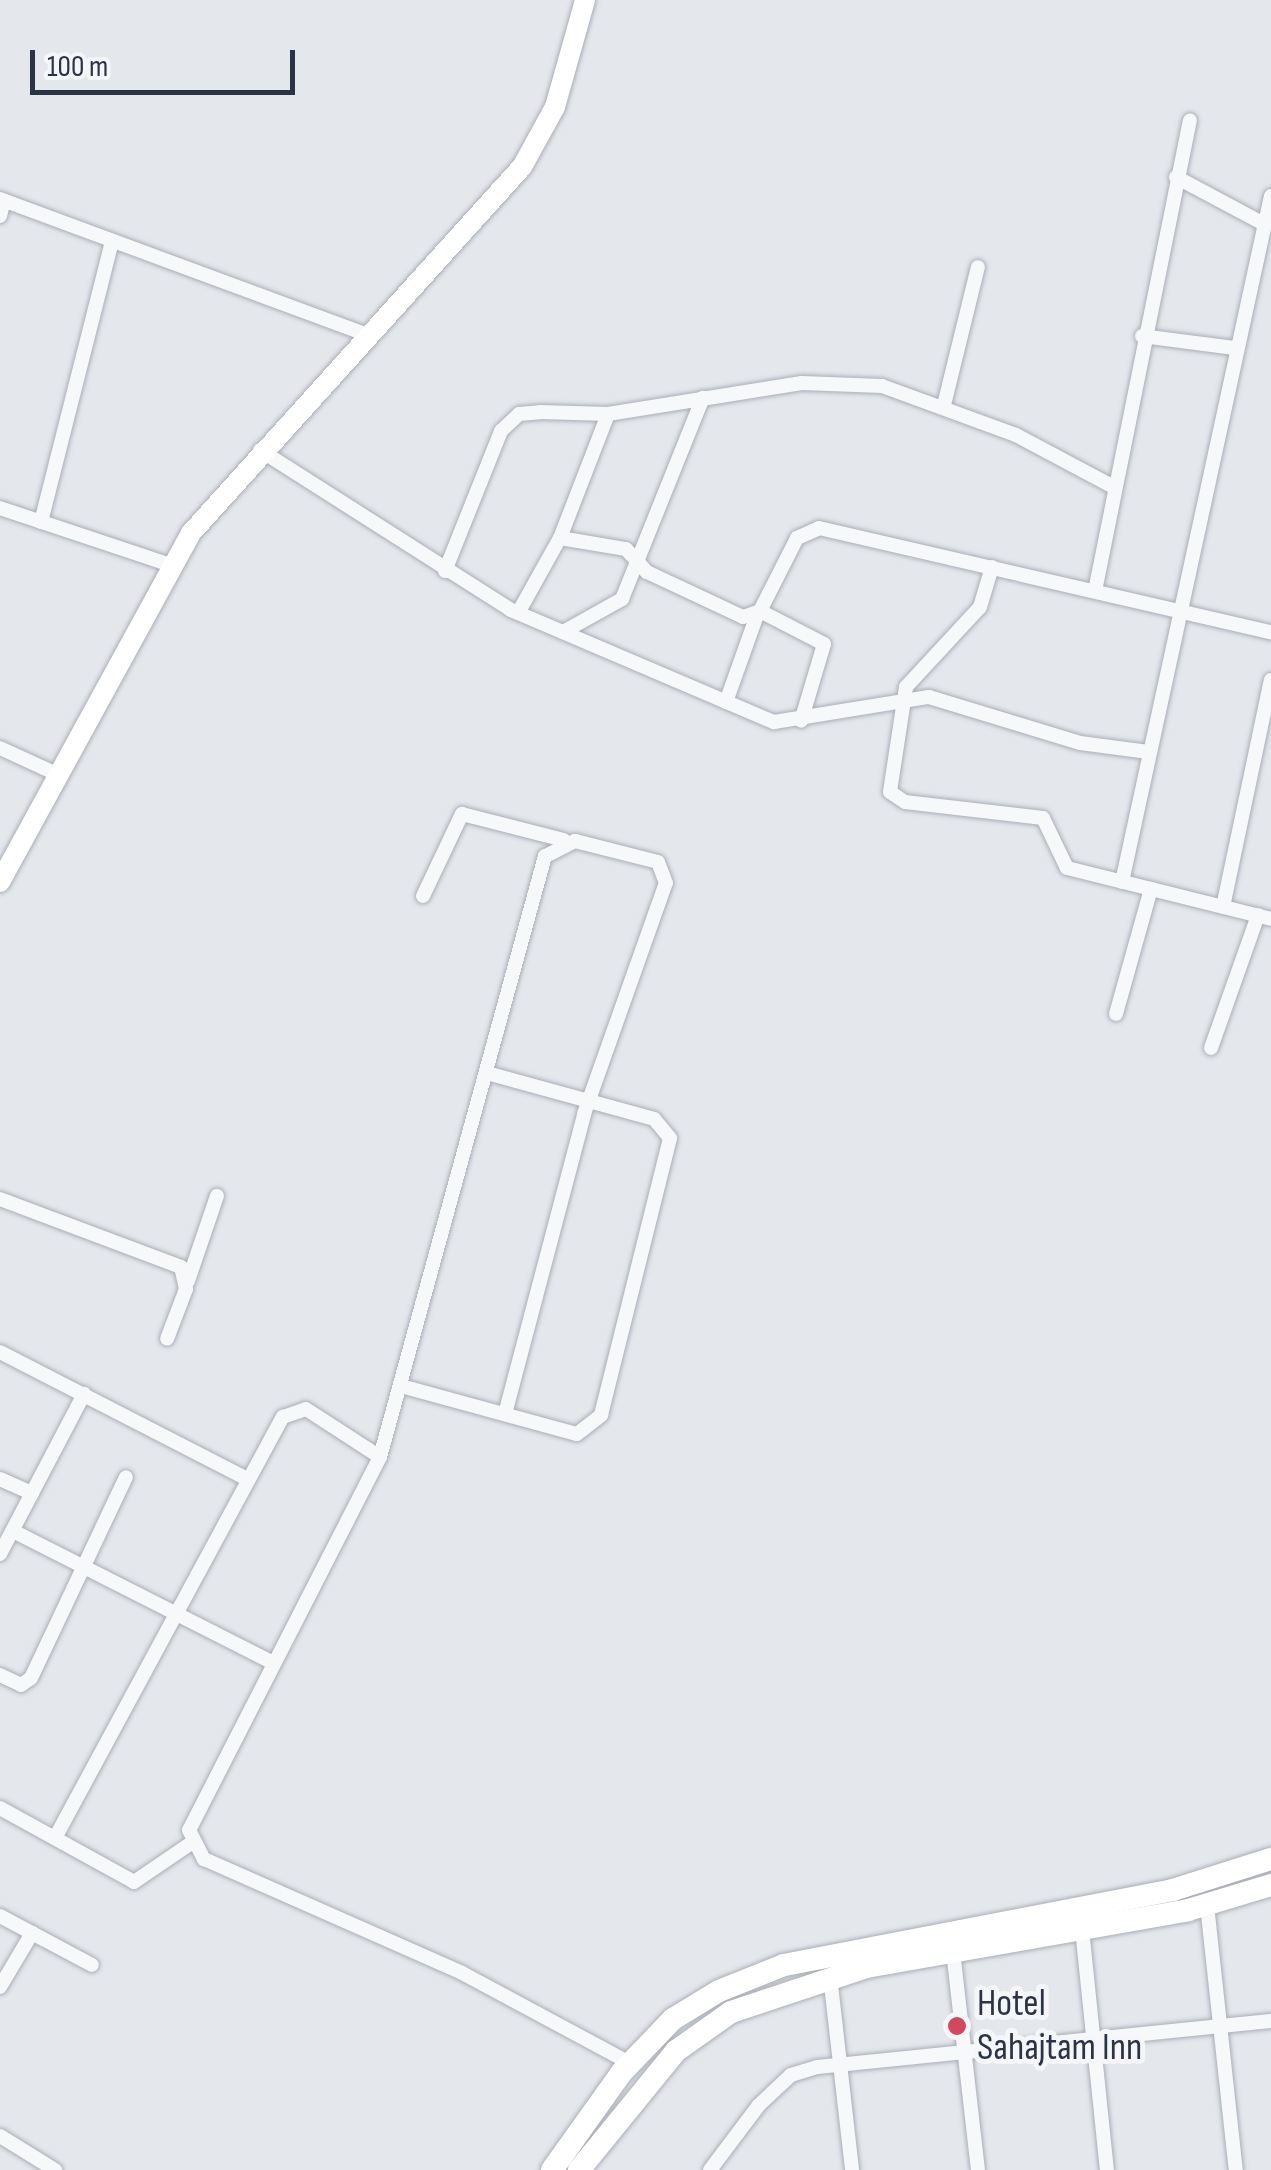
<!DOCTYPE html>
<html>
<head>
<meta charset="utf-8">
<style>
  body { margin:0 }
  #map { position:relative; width:1271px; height:2170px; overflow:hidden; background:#e4e7ec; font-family:"Sofia Sans Condensed",sans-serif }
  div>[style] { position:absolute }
  .roads { filter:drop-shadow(0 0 2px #a9aeb7) drop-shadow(0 0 2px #a9aeb7) }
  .street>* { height:14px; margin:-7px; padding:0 7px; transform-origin:7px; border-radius:7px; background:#f7f8fa }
  .secondary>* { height:20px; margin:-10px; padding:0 10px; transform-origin:10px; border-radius:10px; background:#fff }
  .primary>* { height:22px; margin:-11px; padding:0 11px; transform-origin:11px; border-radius:11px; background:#fff }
  .dots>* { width:28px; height:28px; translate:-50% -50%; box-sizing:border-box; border:5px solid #f4f6f9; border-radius:50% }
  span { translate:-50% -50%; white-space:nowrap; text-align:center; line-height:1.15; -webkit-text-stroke:10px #f4f6f9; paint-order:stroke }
  .poi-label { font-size:38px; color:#2b3445 }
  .left { translate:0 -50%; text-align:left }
  .scale { position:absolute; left:30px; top:50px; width:265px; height:45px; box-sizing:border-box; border:5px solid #2b3445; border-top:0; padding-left:12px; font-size:30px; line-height:35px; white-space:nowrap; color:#2b3445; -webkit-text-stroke:8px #f4f6f9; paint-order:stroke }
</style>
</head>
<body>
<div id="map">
  <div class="roads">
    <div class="street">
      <i style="left:1176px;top:177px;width:100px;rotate:28.1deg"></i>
      <i style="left:0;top:199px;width:395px;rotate:20.3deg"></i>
      <i style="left:0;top:216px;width:16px;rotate:-76deg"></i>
      <i style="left:1142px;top:336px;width:94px;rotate:7.4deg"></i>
      <i style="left:944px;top:405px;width:142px;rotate:-76.2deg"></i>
      <i style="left:260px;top:450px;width:298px;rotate:32.5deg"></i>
      <i style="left:511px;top:610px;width:286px;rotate:23.1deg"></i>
      <i style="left:774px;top:722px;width:157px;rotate:-9.2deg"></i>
      <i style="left:929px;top:697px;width:158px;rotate:16.9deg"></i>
      <i style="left:1080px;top:743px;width:69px;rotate:7.5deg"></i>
      <i style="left:0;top:508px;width:182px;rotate:18.5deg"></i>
      <i style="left:41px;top:522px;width:290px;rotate:-75.8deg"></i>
      <i style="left:560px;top:538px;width:67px;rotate:9.5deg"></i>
      <i style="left:626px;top:549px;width:31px;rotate:48deg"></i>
      <i style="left:647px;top:572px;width:106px;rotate:25.1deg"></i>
      <i style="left:743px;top:617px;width:18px;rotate:-19deg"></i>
      <i style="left:760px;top:611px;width:82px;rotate:-63.1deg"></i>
      <i style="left:797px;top:538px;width:24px;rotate:-24deg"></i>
      <i style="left:819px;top:528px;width:464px;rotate:13deg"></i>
      <i style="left:992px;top:567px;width:42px;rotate:106.7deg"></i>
      <i style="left:980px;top:607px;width:109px;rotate:132.8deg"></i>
      <i style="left:906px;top:687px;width:106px;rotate:98.7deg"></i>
      <i style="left:890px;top:792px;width:18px;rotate:34deg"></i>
      <i style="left:905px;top:802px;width:139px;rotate:6.6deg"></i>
      <i style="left:1043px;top:818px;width:55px;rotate:64.4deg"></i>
      <i style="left:1067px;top:868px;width:210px;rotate:14deg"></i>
      <i style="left:445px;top:571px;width:151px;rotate:-68.2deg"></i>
      <i style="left:501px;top:431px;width:25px;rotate:-43deg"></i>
      <i style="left:519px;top:414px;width:21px;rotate:-5deg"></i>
      <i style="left:540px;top:412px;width:68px;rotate:1.7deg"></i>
      <i style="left:608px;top:414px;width:196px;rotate:-9.1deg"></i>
      <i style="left:802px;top:383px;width:80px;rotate:2.1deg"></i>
      <i style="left:882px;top:386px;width:143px;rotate:20.1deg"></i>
      <i style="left:1016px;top:435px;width:109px;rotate:28deg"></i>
      <i style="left:1095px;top:591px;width:480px;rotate:-78.6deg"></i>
      <i style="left:760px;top:611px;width:72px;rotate:27.3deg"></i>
      <i style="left:824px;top:644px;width:80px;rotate:106.6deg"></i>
      <i style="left:518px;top:613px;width:86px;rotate:-60.8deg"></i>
      <i style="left:560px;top:538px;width:133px;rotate:-68.8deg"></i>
      <i style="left:563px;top:632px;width:68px;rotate:-29.2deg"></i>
      <i style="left:622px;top:599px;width:217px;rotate:-68.1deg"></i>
      <i style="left:726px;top:702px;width:92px;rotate:-70.4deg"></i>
      <i style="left:0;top:748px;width:65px;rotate:24.6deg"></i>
      <i style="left:1122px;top:882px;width:702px;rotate:-77.75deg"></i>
      <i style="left:423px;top:896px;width:91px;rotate:-64.6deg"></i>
      <i style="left:462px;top:814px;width:105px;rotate:14.3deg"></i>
      <i style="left:1223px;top:907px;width:232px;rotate:-78.1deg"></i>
      <i style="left:1116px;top:1014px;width:130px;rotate:-74.4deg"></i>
      <i style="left:1211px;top:1048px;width:141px;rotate:-70.5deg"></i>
      <i style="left:0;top:1199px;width:193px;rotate:20.6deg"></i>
      <i style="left:181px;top:1267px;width:23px;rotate:77deg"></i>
      <i style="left:186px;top:1289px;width:53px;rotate:110.8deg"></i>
      <i style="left:188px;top:1281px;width:90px;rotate:-71.2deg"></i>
      <i style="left:0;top:1352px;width:278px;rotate:27.2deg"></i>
      <i style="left:401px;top:1386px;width:182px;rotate:15.3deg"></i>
      <i style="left:577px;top:1434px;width:31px;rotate:-38deg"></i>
      <i style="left:601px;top:1415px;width:285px;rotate:-76deg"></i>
      <i style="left:670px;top:1138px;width:25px;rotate:-130deg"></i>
      <i style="left:654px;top:1119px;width:173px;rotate:-164.6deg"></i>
      <i style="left:505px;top:1414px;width:310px;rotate:-75.2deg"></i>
      <i style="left:584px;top:1114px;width:245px;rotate:-70.5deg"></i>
      <i style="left:666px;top:883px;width:22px;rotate:-111deg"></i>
      <i style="left:658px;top:862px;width:86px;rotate:-165.8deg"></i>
      <i style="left:575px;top:841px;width:34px;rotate:153deg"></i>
      <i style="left:545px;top:856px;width:623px;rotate:105.35deg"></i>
      <i style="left:380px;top:1457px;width:419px;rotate:117.1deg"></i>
      <i style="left:189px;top:1830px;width:33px;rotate:63deg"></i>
      <i style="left:204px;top:1859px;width:282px;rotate:23.8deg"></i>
      <i style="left:462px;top:1973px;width:191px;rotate:28.2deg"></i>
      <i style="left:0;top:1479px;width:35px;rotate:24deg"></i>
      <i style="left:13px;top:1531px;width:292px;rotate:26.9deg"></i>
      <i style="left:0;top:1554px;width:181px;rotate:-62.3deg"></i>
      <i style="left:0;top:1675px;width:23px;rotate:25deg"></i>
      <i style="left:21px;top:1685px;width:12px;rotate:-35deg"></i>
      <i style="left:31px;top:1678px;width:222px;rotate:-64.7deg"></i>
      <i style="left:0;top:1808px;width:153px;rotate:28.9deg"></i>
      <i style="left:134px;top:1882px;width:68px;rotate:-34.2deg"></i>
      <i style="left:55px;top:1838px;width:479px;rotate:-61.6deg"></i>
      <i style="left:283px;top:1417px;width:24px;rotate:-19deg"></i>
      <i style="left:306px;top:1409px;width:88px;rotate:33deg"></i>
      <i style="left:1207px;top:1905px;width:267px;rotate:83.8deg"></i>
      <i style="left:0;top:1916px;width:104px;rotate:28deg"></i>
      <i style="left:1082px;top:1929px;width:242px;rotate:84.1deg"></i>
      <i style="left:953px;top:1951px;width:220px;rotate:83.5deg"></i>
      <i style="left:830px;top:1976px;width:195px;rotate:83.5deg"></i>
      <i style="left:0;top:1987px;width:63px;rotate:-59.3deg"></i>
      <i style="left:0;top:2136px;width:65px;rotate:31.7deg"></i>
      <i style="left:710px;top:2170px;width:81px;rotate:-53deg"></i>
      <i style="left:759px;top:2105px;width:44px;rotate:-43.2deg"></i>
      <i style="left:791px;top:2075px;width:27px;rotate:-17deg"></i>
      <i style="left:817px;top:2067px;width:456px;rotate:-5.8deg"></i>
    </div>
    <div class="secondary">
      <i style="left:0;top:882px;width:398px;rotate:-61.3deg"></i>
      <i style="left:191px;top:533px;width:493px;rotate:-47.9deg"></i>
      <i style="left:522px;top:167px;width:68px;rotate:-61.2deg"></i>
      <i style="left:555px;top:107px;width:111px;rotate:-74.3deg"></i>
    </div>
    <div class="primary">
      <i style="left:552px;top:2170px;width:120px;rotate:-54.5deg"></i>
      <i style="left:622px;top:2072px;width:74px;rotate:-46.1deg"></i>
      <i style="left:673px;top:2019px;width:54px;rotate:-31.3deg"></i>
      <i style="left:719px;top:1991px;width:70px;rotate:-21.8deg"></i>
      <i style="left:784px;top:1965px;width:396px;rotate:-10.9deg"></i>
      <i style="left:1173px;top:1890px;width:103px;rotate:-17.6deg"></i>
      <i style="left:579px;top:2170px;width:154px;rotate:-50.8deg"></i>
      <i style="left:676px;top:2051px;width:67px;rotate:-35.3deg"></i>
      <i style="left:731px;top:2012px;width:142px;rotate:-18.4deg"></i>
      <i style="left:866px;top:1967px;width:327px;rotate:-10deg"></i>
      <i style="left:1188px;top:1910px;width:87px;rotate:-16.8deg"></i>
    </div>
  </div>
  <div class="dots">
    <i style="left:957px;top:2026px;background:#d1495b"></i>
  </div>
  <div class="poi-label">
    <span class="left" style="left:977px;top:2026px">Hotel<br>Sahajtam Inn</span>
  </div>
  <div class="scale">100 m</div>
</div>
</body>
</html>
